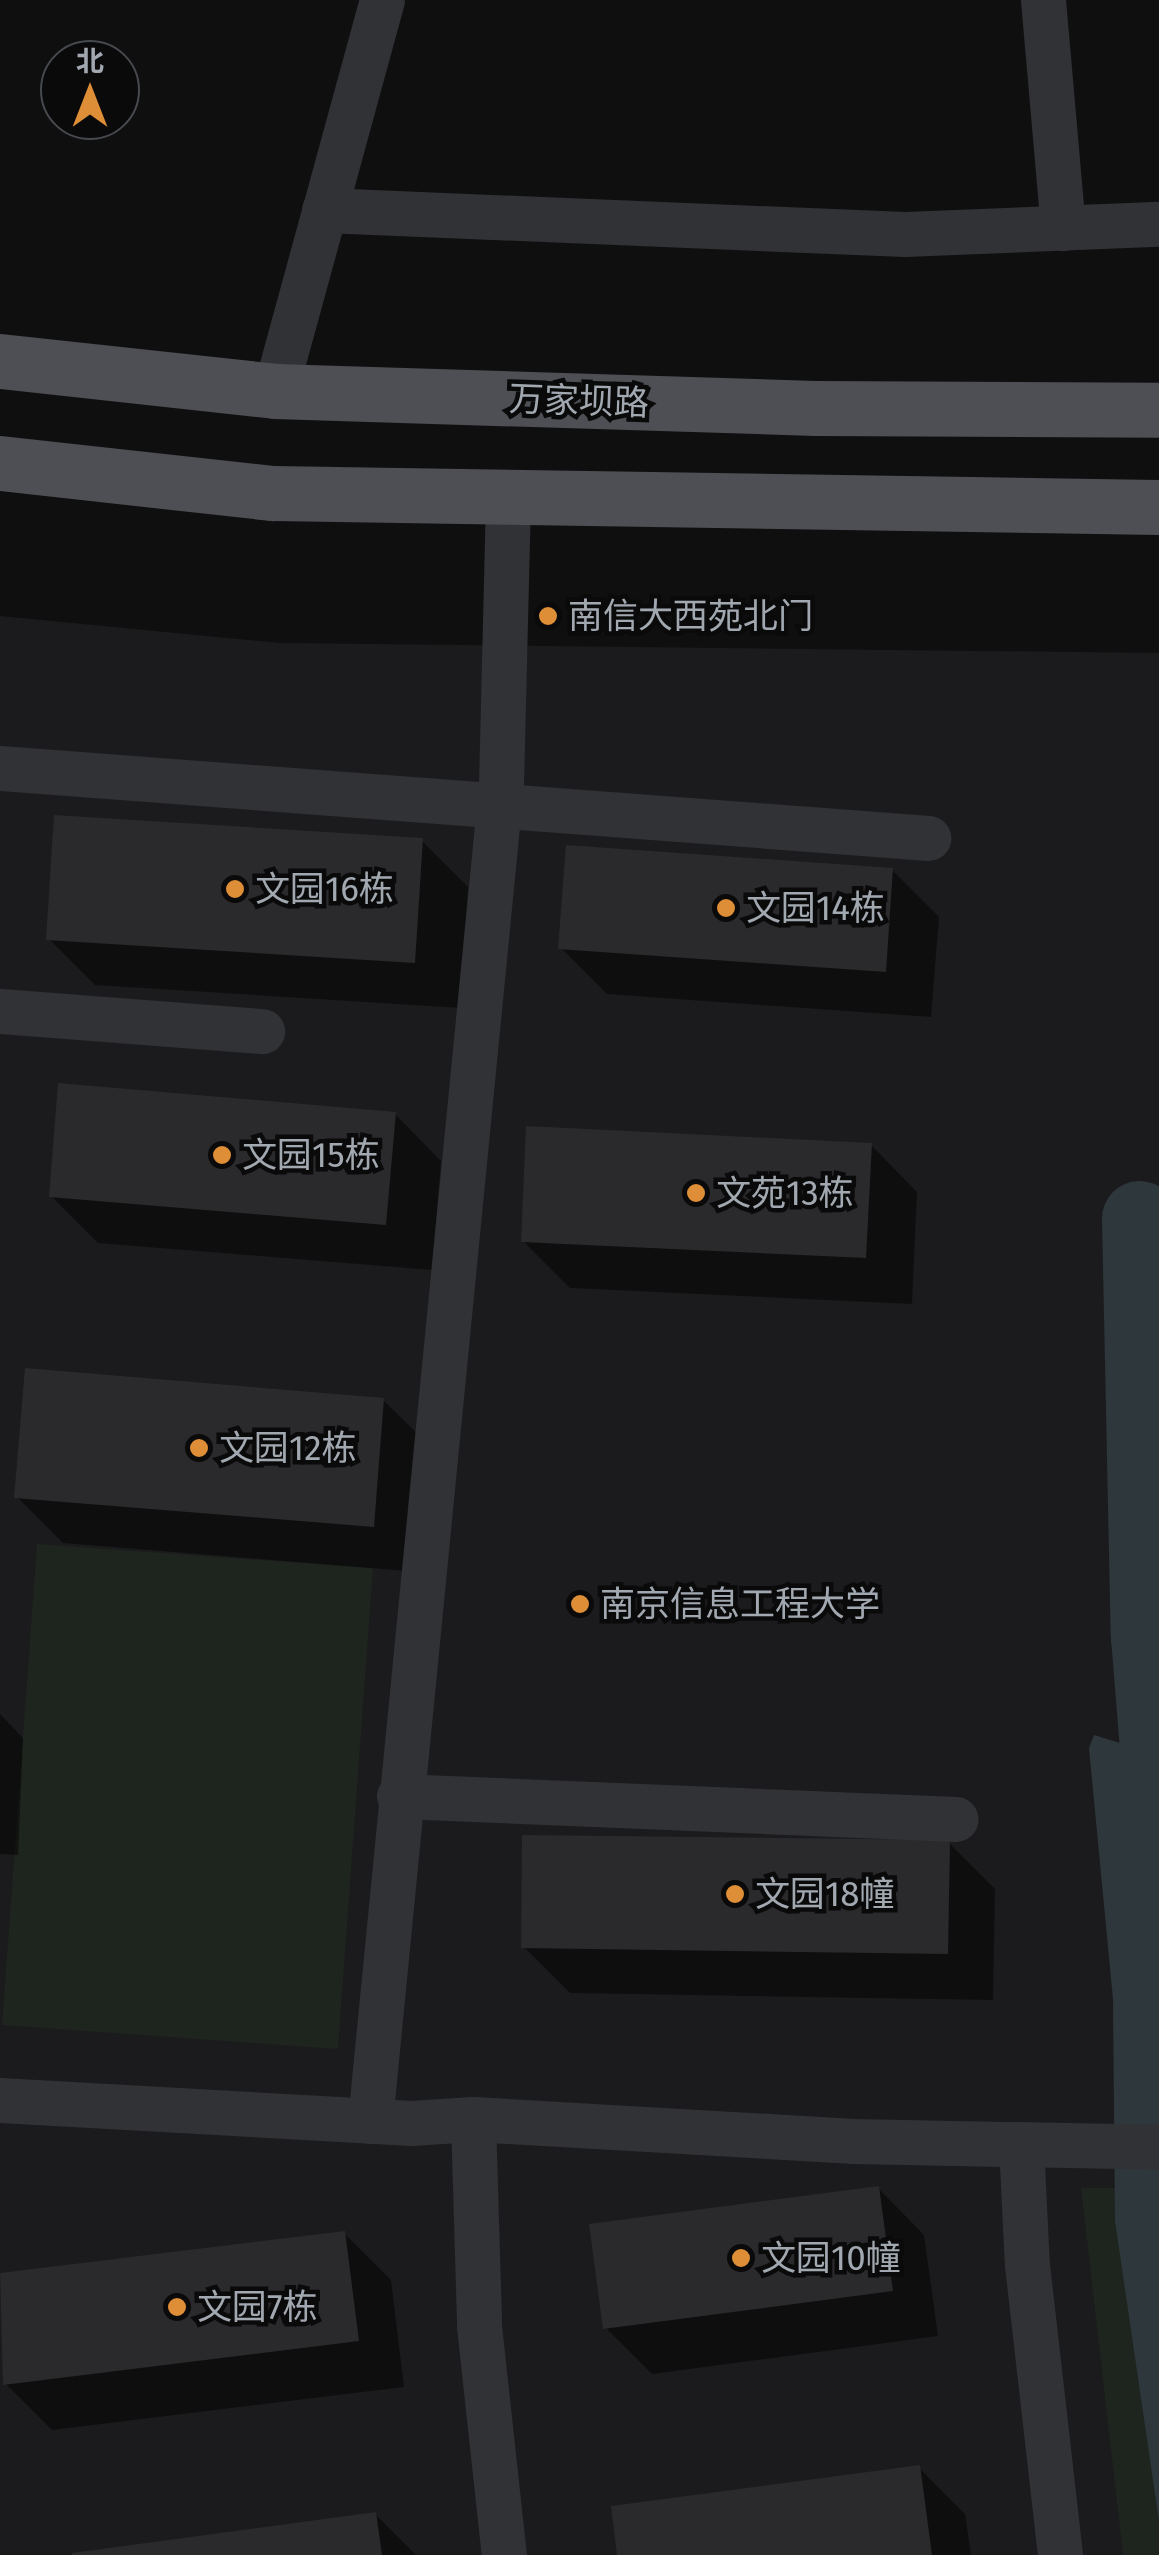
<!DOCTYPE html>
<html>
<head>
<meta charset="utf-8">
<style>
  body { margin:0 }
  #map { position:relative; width:1159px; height:2555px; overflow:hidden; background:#0f0f10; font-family:"Fira Sans","Noto Sans SC",sans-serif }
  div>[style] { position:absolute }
  .built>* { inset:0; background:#1b1b1d }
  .green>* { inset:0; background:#1e241e }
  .water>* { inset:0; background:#2e383c }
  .shadow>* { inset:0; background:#0007 }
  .river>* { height:75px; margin:-37.5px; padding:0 37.5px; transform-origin:37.5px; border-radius:37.5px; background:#2e383c }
  .building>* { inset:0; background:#2a2a2c }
  .minor>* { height:45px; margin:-22.5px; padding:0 22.5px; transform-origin:22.5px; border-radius:22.5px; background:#313235 }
  .major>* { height:55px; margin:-27.5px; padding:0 27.5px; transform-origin:27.5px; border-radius:27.5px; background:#4d4f54 }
  .dots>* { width:28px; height:28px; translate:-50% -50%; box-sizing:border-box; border:5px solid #0a0a0b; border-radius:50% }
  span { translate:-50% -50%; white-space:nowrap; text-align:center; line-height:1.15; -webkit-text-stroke:9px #0a0a0b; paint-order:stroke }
  .street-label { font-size:35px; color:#a1a8b0 }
  .poi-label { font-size:35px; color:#a1a8b0 }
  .left { translate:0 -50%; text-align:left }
  .north { position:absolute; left:40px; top:40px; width:100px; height:100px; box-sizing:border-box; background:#0a0a0b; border:2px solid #46494d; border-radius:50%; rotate:0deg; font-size:28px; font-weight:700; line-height:40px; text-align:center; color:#a1a8b0 }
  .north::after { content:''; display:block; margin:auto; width:35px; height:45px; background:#df8e38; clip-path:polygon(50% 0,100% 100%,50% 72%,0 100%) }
</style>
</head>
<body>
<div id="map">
  <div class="built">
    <i style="clip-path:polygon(0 616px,280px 643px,1159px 653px,1159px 2555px,0 2555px)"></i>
  </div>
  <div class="green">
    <i style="clip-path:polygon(37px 1544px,373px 1568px,338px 2049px,2px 2025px)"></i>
    <i style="clip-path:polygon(1081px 2188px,1159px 2188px,1159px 2555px,1123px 2555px)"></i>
  </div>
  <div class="water">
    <i style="clip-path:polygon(1094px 1735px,1159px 1755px,1159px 2521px,1115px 2221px,1113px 1999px,1089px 1748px)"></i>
  </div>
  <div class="shadow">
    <i style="clip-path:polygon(422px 841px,468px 887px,461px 1008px,95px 985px,49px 939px)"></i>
    <i style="clip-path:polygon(892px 870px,939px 917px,931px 1017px,607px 994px,561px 948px)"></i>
    <i style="clip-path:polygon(395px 1114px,441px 1161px,432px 1270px,98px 1243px,51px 1196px)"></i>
    <i style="clip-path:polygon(871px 1145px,917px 1192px,912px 1304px,570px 1288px,523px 1241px)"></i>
    <i style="clip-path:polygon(383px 1400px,430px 1446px,419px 1572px,63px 1543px,17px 1497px)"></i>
    <i style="clip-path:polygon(0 1714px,23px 1738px,18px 1855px,0 1854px)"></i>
    <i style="clip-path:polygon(949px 1843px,995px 1889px,993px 2000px,570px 1993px,524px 1947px)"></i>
    <i style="clip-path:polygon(878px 2188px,924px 2235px,938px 2336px,652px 2374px,606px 2328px)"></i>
    <i style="clip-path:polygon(344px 2233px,391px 2280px,404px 2387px,52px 2430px,6px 2384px,0 2276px)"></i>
    <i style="clip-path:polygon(919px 2468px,965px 2514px,971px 2555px,620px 2555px)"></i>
    <i style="clip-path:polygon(375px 2514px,416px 2555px,73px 2555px)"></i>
  </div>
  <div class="river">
    <i style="left:1139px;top:1218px;width:418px;rotate:88.8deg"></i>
    <i style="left:1148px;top:1636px;width:136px;rotate:85.4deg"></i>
  </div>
  <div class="building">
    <i style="clip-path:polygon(54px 815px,423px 838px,415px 963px,46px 940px)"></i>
    <i style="clip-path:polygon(566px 845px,893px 868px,886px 972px,558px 949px)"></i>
    <i style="clip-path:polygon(58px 1083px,396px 1112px,386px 1225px,49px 1197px)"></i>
    <i style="clip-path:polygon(526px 1126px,872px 1143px,866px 1258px,521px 1242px)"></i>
    <i style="clip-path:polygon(25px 1368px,384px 1398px,374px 1527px,14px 1498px)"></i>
    <i style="clip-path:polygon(522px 1835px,950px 1840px,948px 1954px,521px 1948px)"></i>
    <i style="clip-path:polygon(879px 2186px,893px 2291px,603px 2329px,589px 2224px)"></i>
    <i style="clip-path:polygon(345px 2231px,359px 2341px,3px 2385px,0 2273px)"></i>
    <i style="clip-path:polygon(920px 2465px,932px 2555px,617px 2555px,611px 2506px)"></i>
    <i style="clip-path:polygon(376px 2512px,382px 2555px,72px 2555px,72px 2553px)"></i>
  </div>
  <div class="minor">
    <i style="left:1043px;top:0;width:229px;rotate:85deg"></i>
    <i style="left:324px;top:210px;width:581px;rotate:2.37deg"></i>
    <i style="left:905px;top:234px;width:254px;rotate:-2.3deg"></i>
    <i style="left:275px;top:391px;width:405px;rotate:-74.7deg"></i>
    <i style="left:0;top:768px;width:931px;rotate:4.31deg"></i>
    <i style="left:0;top:1011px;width:263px;rotate:4.4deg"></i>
    <i style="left:399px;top:1796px;width:557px;rotate:2.36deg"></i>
    <i style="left:0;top:2100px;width:412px;rotate:3.2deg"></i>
    <i style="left:411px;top:2123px;width:62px;rotate:-3.7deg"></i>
    <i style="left:473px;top:2119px;width:381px;rotate:3.3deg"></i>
    <i style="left:853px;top:2141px;width:306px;rotate:1.1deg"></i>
    <i style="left:473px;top:2119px;width:207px;rotate:88.3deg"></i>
    <i style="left:479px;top:2326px;width:230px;rotate:83.8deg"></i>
    <i style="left:370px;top:2121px;width:1342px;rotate:-84.4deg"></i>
    <i style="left:501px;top:785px;width:289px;rotate:-88.6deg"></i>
    <i style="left:1021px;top:2144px;width:121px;rotate:87.2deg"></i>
    <i style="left:1027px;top:2265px;width:292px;rotate:83.5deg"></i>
  </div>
  <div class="major">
    <i style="left:0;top:361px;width:277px;rotate:6.2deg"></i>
    <i style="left:275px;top:391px;width:540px;rotate:1.8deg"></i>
    <i style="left:815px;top:408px;width:344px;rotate:0.3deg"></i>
    <i style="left:0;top:463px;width:275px;rotate:6.3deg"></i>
    <i style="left:273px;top:493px;width:886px;rotate:0.91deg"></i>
  </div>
  <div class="dots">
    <i style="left:548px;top:616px;background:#df8e38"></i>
    <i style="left:235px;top:889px;background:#df8e38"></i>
    <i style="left:726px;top:908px;background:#df8e38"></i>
    <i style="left:222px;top:1155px;background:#df8e38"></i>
    <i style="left:696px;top:1193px;background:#df8e38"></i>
    <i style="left:199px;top:1448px;background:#df8e38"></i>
    <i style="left:580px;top:1604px;background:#df8e38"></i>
    <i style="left:735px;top:1894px;background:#df8e38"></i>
    <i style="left:741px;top:2258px;background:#df8e38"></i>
    <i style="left:177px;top:2307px;background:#df8e38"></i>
  </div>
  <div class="street-label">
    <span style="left:579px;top:401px;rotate:2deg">万家坝路</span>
  </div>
  <div class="poi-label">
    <span class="left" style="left:568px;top:616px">南信大西苑北门</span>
    <span class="left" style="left:255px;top:889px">文园16栋</span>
    <span class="left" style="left:746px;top:908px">文园14栋</span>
    <span class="left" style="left:242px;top:1155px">文园15栋</span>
    <span class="left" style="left:716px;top:1193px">文苑13栋</span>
    <span class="left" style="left:219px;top:1448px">文园12栋</span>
    <span class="left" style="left:600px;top:1604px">南京信息工程大学</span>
    <span class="left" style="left:755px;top:1894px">文园18幢</span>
    <span class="left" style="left:761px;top:2258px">文园10幢</span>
    <span class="left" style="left:197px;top:2307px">文园7栋</span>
  </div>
  <div class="north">北</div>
</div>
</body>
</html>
